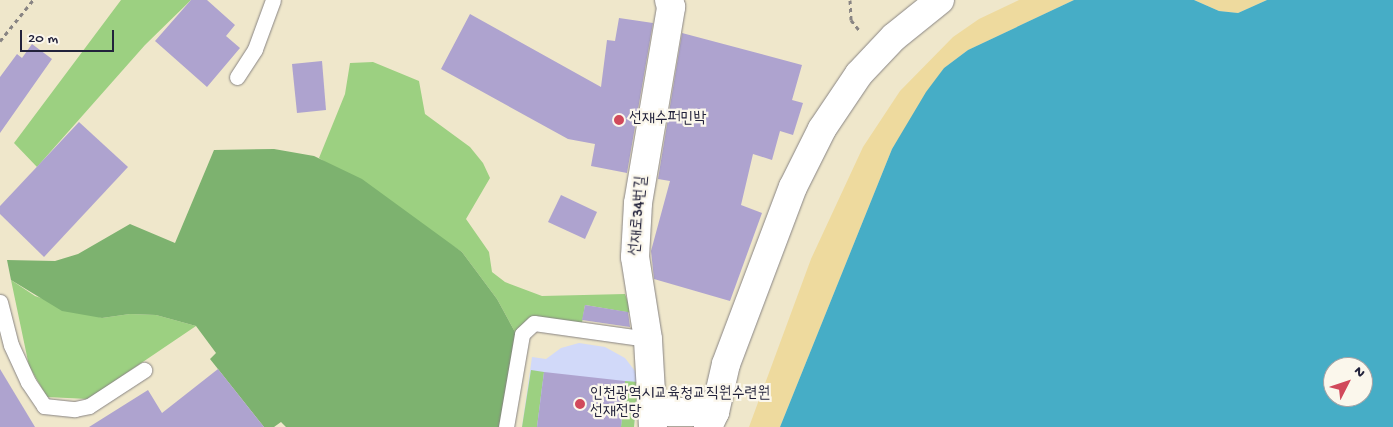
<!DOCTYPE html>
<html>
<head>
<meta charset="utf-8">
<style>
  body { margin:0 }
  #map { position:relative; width:1393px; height:427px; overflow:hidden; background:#efe7cb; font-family:"Gochi Hand","Poor Story",sans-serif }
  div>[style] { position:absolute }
  .built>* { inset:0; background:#d1d9f9 }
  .green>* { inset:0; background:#9cd081 }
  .forest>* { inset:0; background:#7db26f }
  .sand>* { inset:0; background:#eeda9e }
  .water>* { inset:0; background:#46adc6 }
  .building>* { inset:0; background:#aea3cf }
  .path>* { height:3px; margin-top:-1.5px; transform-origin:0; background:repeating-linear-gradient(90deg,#888483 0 4px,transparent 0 8px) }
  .roads { filter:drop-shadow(0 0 1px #888483) drop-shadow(0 0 1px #888483) }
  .lane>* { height:15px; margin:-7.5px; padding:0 7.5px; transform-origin:7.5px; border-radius:7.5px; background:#fff }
  .street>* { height:28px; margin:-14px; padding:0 14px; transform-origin:14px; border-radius:14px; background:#fff }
  .dots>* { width:14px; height:14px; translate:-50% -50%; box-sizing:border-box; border:2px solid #fbf7ec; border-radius:50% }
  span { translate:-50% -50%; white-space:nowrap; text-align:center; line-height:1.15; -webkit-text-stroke:4.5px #fbf7ec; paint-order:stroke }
  .poi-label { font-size:16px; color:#22223b }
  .left { translate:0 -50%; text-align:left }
  .street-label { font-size:16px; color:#22223b }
  .north { position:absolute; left:1323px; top:357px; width:50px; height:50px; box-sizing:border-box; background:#fbf7ec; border:1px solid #a4a2a5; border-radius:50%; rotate:49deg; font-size:14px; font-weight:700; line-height:20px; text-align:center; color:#22223b }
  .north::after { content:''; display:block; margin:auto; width:18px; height:22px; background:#d1495b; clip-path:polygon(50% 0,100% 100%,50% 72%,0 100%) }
  .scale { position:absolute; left:20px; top:30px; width:94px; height:22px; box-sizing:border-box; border:2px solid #22223b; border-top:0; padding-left:6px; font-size:15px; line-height:18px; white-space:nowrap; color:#22223b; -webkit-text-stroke:4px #fbf7ec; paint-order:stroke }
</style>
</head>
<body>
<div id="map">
  <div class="built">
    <i style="clip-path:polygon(579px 343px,605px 347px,625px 358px,635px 371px,638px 382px,634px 427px,522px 427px,532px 357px,546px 359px,561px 348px)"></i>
  </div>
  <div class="green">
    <i style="clip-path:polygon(121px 0,191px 0,145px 45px,37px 167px,14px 143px)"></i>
    <i style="clip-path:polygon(373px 62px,419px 81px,425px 114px,470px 147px,483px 163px,490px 178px,466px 219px,489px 252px,492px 272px,505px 282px,542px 296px,625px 294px,632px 313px,585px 305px,581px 329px,534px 323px,521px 343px,497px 299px,462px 252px,319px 158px,345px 94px,350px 63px)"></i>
    <i style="clip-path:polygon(11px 280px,35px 296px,102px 318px,130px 314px,156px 315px,196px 326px,88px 399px,47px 397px,29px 366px)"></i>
    <i style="clip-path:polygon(531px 370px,544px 372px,537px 427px,522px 427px)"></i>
    <i style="clip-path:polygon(625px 381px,638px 382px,634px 427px,621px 427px)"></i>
  </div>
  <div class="forest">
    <i style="clip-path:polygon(274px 149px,314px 156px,362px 179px,462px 252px,497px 299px,521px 343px,506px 427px,286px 427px,281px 422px,274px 427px,264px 427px,210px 359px,216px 353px,196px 326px,156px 315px,130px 314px,102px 318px,62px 311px,11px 280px,7px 260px,55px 261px,78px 254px,130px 224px,175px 243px,214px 150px)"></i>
  </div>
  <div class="sand">
    <i style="clip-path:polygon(1019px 0,1074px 0,968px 50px,944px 68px,892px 149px,780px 427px,749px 427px,811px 259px,863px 147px,900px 91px,953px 37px,979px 19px)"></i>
    <i style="clip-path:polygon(1194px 0,1267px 0,1238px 13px,1219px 11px)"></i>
  </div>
  <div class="water">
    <i style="clip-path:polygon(evenodd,1074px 0,1194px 0,1219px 11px,1238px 13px,1267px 0,1393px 0,1393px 427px,780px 427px,892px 149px,926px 92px,944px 68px,968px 50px,1074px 0,1333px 367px,1363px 367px,1363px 397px,1333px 397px,1333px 367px)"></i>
  </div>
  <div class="building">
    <i style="clip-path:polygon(191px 0,207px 0,235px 25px,226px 36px,240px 48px,207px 87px,155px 41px)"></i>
    <i style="clip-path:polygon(470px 14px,601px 87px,607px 40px,615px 41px,619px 18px,653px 23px,627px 173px,591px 166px,595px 144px,568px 139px,441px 69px)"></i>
    <i style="clip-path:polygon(682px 33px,802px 65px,792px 100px,803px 103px,793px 135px,780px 131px,772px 160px,753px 154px,741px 205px,762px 213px,730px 301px,654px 279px,651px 251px,670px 181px,658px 179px)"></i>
    <i style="clip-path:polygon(32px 44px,52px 59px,0 133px,0 77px,17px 54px,22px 58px)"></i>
    <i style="clip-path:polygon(322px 61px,326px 110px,297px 113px,292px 64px)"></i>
    <i style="clip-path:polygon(79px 122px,128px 167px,44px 257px,0 214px,0 206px)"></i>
    <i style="clip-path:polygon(561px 195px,597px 212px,585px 239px,548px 222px)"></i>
    <i style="clip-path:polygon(585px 305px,628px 312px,630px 327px,582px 320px)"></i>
    <i style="clip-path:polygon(0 369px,35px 427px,0 427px)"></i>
    <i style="clip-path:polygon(218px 369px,264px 427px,89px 427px,148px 390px,162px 413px)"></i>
    <i style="clip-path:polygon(544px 372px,625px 381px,621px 427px,537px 427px)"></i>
  </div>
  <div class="path">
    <i style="left:850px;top:0;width:20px;rotate:87deg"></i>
    <i style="left:851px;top:20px;width:13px;rotate:51deg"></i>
    <i style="left:0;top:41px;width:53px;rotate:-51.2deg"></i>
  </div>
  <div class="roads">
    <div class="lane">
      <i style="left:237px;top:77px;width:33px;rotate:-57deg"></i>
      <i style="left:255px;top:49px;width:52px;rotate:-69.8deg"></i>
      <i style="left:0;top:302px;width:44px;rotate:75.7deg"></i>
      <i style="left:11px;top:345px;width:41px;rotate:65.3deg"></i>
      <i style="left:28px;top:382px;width:29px;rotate:56deg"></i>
      <i style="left:44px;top:406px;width:31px;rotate:6deg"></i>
      <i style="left:75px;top:409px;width:14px;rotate:-12deg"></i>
      <i style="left:89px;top:406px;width:66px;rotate:-33.2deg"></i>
      <i style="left:506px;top:427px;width:94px;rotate:-80.2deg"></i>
      <i style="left:522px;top:334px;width:16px;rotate:-43deg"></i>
      <i style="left:534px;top:323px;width:115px;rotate:8deg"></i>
    </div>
    <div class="street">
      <i style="left:653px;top:412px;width:62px"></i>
      <i style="left:653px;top:427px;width:88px;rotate:-93.3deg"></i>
      <i style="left:648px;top:339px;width:83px;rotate:-99deg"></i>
      <i style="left:635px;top:257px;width:54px;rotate:-86.8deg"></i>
      <i style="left:638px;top:203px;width:199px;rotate:-80.4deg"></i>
      <i style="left:671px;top:7px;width:7px;rotate:-106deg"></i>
      <i style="left:708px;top:427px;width:17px;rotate:-65deg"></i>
      <i style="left:715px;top:412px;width:49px;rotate:-77.1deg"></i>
      <i style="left:726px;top:364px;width:189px;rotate:-69.3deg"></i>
      <i style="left:793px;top:187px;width:65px;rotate:-63.4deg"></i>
      <i style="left:822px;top:129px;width:66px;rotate:-56.1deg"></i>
      <i style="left:859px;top:74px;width:51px;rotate:-46.6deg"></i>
      <i style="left:894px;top:37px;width:59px;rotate:-38.8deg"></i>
    </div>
  </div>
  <div class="dots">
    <i style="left:619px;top:120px;background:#d1495b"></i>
    <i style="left:580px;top:404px;background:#d1495b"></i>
  </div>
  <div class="poi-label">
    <span class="left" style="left:629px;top:120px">선재수퍼민박</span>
    <span class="left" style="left:590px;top:404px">인천광역시교육청교직원수련원<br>선재전당</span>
  </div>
  <div class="street-label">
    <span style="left:640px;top:216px;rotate:-85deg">선재로34번길</span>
  </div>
  <div class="north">N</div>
  <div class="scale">20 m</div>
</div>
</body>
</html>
